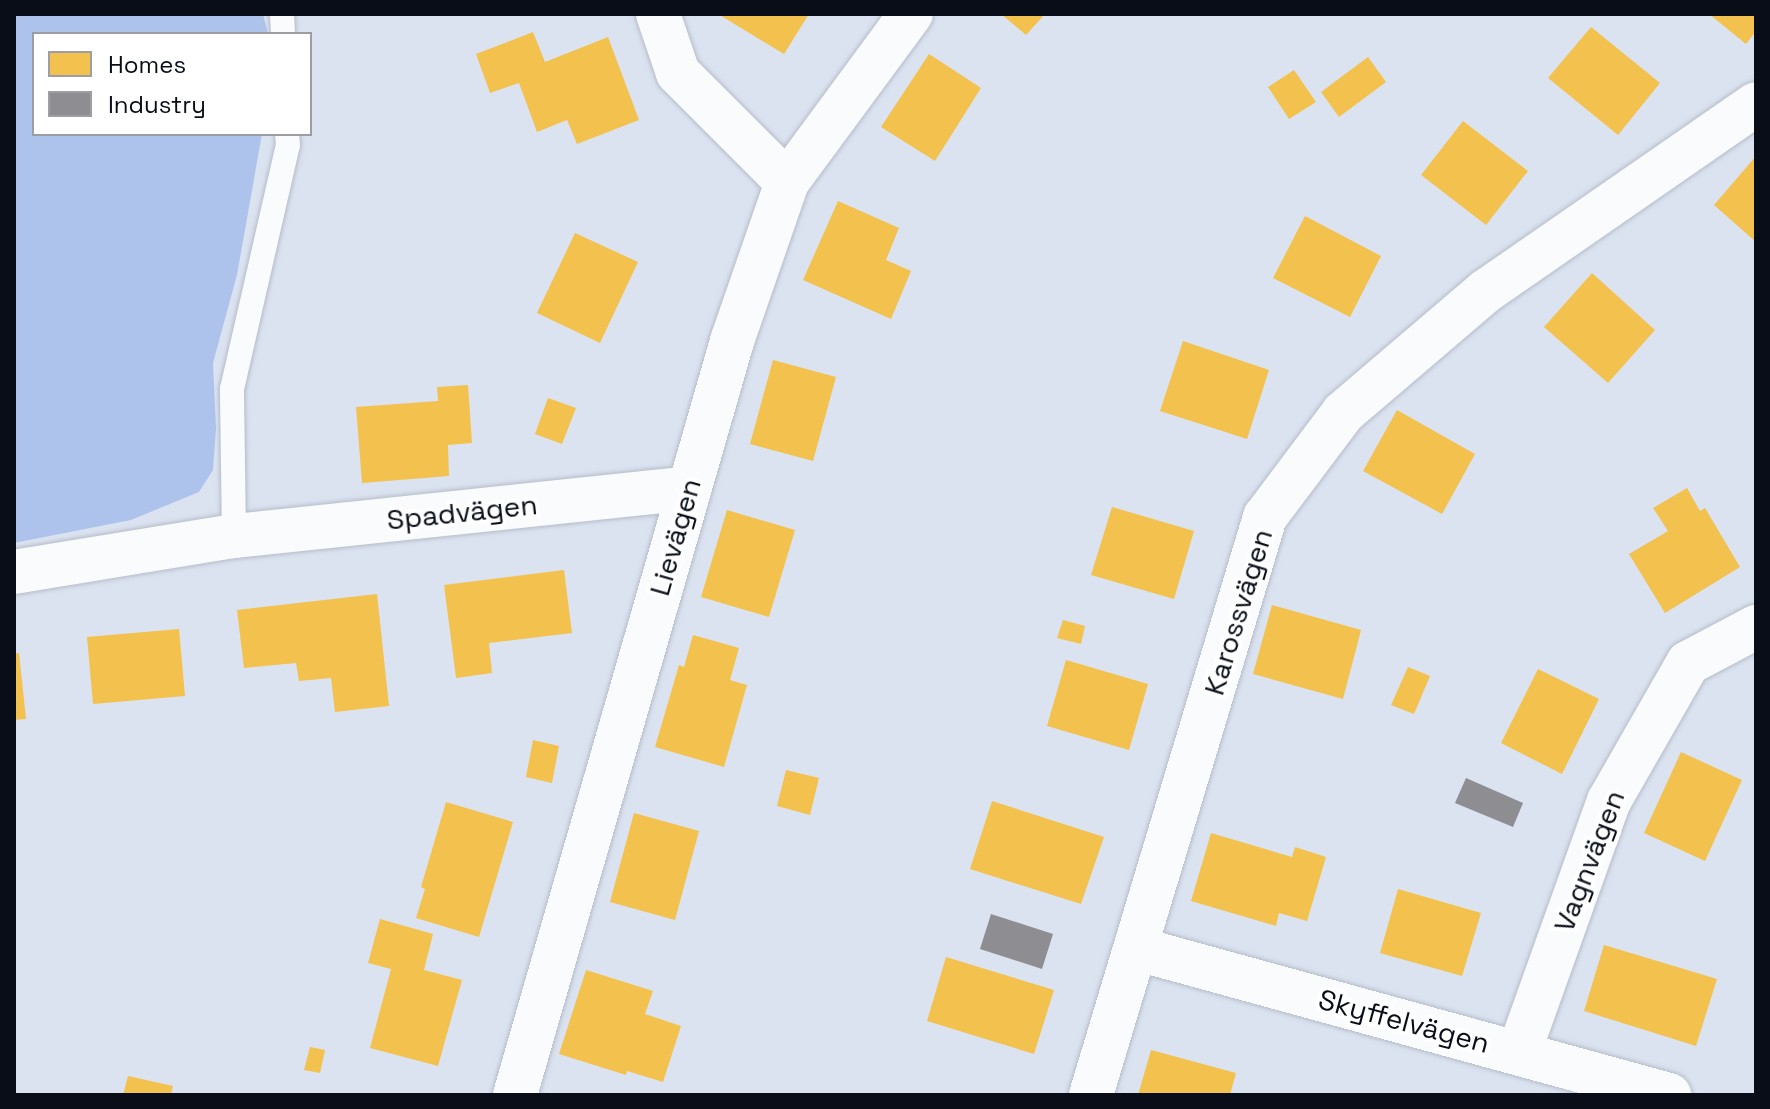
<!DOCTYPE html>
<html>
<head>
<meta charset="utf-8">
<style>
  body { margin:0 }
  #map { position:relative; width:1770px; height:1109px; overflow:hidden; background:#dbe3f1; font-family:"Space Grotesk",sans-serif }
  div>[style] { position:absolute }
  .forest>* { inset:0; background:#aec3ec }
  .homes>* { inset:0; background:#f2c14e }
  .industry>* { inset:0; background:#8d8d92 }
  .roads { filter:drop-shadow(0 0 2px #b6bcc8) drop-shadow(0 0 2px #b6bcc8) }
  .service>* { height:24px; margin:-12px; padding:0 12px; transform-origin:12px; border-radius:12px; background:#fafbfd }
  .minor>* { height:44px; margin:-22px; padding:0 22px; transform-origin:22px; border-radius:22px; background:#fafbfd }
  span { translate:-50% -50%; white-space:nowrap; text-align:center; line-height:1.15; -webkit-text-stroke:8px #fff; paint-order:stroke }
  .street-label { font-size:28px; color:#080d18 }
  .frame { position:absolute; inset:0; border:16px solid #080d18; pointer-events:none }
  .legend { position:absolute; left:32px; top:32px; width:280px; height:104px; box-sizing:border-box; background:#fff; border:2px solid #9c9ea3; margin:0; padding:10px 14px; list-style:none; font-size:24px; color:#080d18 }
  .legend li { display:flex; align-items:center; gap:16px; height:40px }
  .legend b { width:40px; border:2px solid #9c9ea3 }
</style>
</head>
<body>
<div id="map">
  <div class="forest">
    <i style="clip-path:polygon(14px 14px,263px 14px,268px 34px,34px 34px,34px 134px,262px 134px,237px 275px,213px 363px,216px 428px,213px 470px,199px 492px,131px 520px,14px 543px)"></i>
  </div>
  <div class="homes">
    <i style="clip-path:polygon(718px 14px,809px 14px,784px 54px)"></i>
    <i style="clip-path:polygon(1001px 14px,1045px 14px,1026px 35px)"></i>
    <i style="clip-path:polygon(1709px 14px,1756px 14px,1756px 31px,1746px 44px)"></i>
    <i style="clip-path:polygon(1591px 27px,1660px 83px,1618px 135px,1548px 78px)"></i>
    <i style="clip-path:polygon(533px 32px,545px 62px,608px 37px,639px 120px,577px 144px,567px 120px,537px 132px,519px 83px,490px 93px,476px 54px)"></i>
    <i style="clip-path:polygon(929px 54px,981px 88px,935px 161px,881px 127px)"></i>
    <i style="clip-path:polygon(1368px 57px,1386px 82px,1339px 117px,1321px 92px)"></i>
    <i style="clip-path:polygon(1294px 70px,1316px 102px,1289px 119px,1268px 87px)"></i>
    <i style="clip-path:polygon(1463px 121px,1528px 171px,1486px 225px,1421px 175px)"></i>
    <i style="clip-path:polygon(1756px 156px,1756px 242px,1714px 205px)"></i>
    <i style="clip-path:polygon(838px 201px,899px 228px,886px 260px,911px 271px,891px 319px,803px 280px)"></i>
    <i style="clip-path:polygon(1305px 216px,1381px 256px,1350px 317px,1273px 278px)"></i>
    <i style="clip-path:polygon(575px 233px,638px 262px,600px 343px,537px 313px)"></i>
    <i style="clip-path:polygon(1592px 273px,1655px 330px,1608px 383px,1544px 327px)"></i>
    <i style="clip-path:polygon(1183px 341px,1269px 370px,1247px 439px,1160px 411px)"></i>
    <i style="clip-path:polygon(773px 360px,836px 377px,813px 461px,750px 444px)"></i>
    <i style="clip-path:polygon(468px 385px,472px 443px,448px 445px,449px 476px,362px 483px,356px 407px,438px 401px,437px 387px)"></i>
    <i style="clip-path:polygon(548px 398px,576px 408px,562px 444px,535px 434px)"></i>
    <i style="clip-path:polygon(1397px 410px,1475px 454px,1442px 514px,1363px 471px)"></i>
    <i style="clip-path:polygon(1687px 488px,1700px 511px,1705px 508px,1740px 567px,1665px 613px,1629px 554px,1668px 531px,1653px 508px)"></i>
    <i style="clip-path:polygon(1112px 507px,1194px 531px,1174px 599px,1091px 575px)"></i>
    <i style="clip-path:polygon(727px 510px,795px 530px,769px 617px,701px 597px)"></i>
    <i style="clip-path:polygon(564px 570px,572px 633px,489px 643px,492px 673px,456px 678px,444px 585px)"></i>
    <i style="clip-path:polygon(377px 594px,389px 706px,335px 712px,331px 678px,299px 681px,296px 663px,244px 668px,237px 610px)"></i>
    <i style="clip-path:polygon(1272px 605px,1361px 630px,1343px 699px,1253px 674px)"></i>
    <i style="clip-path:polygon(1063px 620px,1085px 626px,1081px 644px,1057px 638px)"></i>
    <i style="clip-path:polygon(179px 629px,185px 696px,93px 704px,87px 637px)"></i>
    <i style="clip-path:polygon(693px 635px,739px 648px,730px 680px,747px 685px,724px 767px,655px 747px,679px 665px,684px 667px)"></i>
    <i style="clip-path:polygon(19px 653px,26px 719px,14px 720px,14px 654px)"></i>
    <i style="clip-path:polygon(1066px 660px,1148px 684px,1129px 750px,1047px 726px)"></i>
    <i style="clip-path:polygon(1408px 667px,1430px 676px,1414px 714px,1391px 705px)"></i>
    <i style="clip-path:polygon(1538px 669px,1599px 699px,1562px 774px,1501px 743px)"></i>
    <i style="clip-path:polygon(533px 740px,559px 746px,552px 783px,526px 777px)"></i>
    <i style="clip-path:polygon(1681px 752px,1742px 780px,1705px 861px,1644px 833px)"></i>
    <i style="clip-path:polygon(786px 770px,819px 778px,810px 815px,777px 806px)"></i>
    <i style="clip-path:polygon(992px 801px,1104px 837px,1081px 904px,970px 869px)"></i>
    <i style="clip-path:polygon(446px 802px,513px 822px,479px 937px,416px 918px,425px 889px,421px 887px)"></i>
    <i style="clip-path:polygon(634px 813px,699px 831px,675px 920px,610px 902px)"></i>
    <i style="clip-path:polygon(1211px 833px,1292px 857px,1295px 847px,1326px 857px,1307px 921px,1279px 913px,1276px 926px,1191px 901px)"></i>
    <i style="clip-path:polygon(1398px 889px,1481px 913px,1462px 976px,1380px 953px)"></i>
    <i style="clip-path:polygon(380px 919px,433px 934px,424px 970px,462px 980px,438px 1066px,370px 1048px,391px 969px,368px 963px)"></i>
    <i style="clip-path:polygon(1604px 945px,1717px 979px,1696px 1046px,1584px 1011px)"></i>
    <i style="clip-path:polygon(946px 957px,1054px 990px,1034px 1054px,927px 1021px)"></i>
    <i style="clip-path:polygon(586px 970px,653px 991px,645px 1014px,681px 1026px,663px 1082px,627px 1071px,626px 1075px,559px 1054px)"></i>
    <i style="clip-path:polygon(310px 1047px,325px 1050px,320px 1073px,304px 1070px)"></i>
    <i style="clip-path:polygon(1151px 1050px,1236px 1073px,1230px 1095px,1138px 1095px)"></i>
    <i style="clip-path:polygon(128px 1076px,173px 1086px,171px 1095px,123px 1095px)"></i>
  </div>
  <div class="industry">
    <i style="clip-path:polygon(1466px 778px,1523px 803px,1513px 827px,1455px 803px)"></i>
    <i style="clip-path:polygon(991px 914px,1053px 934px,1042px 969px,980px 949px)"></i>
  </div>
  <div class="roads">
    <div class="service">
      <i style="left:282px;top:14px;width:20px;rotate:87deg"></i>
      <i style="left:234px;top:536px;width:147px;rotate:-90.8deg"></i>
      <i style="left:232px;top:389px;width:250px;rotate:-77.1deg"></i>
      <i style="left:288px;top:145px;width:11px;rotate:-95deg"></i>
    </div>
    <div class="minor">
      <i style="left:658px;top:14px;width:62px;rotate:71.3deg"></i>
      <i style="left:678px;top:73px;width:154px;rotate:45deg"></i>
      <i style="left:14px;top:572px;width:223px;rotate:-9.3deg"></i>
      <i style="left:234px;top:536px;width:458px;rotate:-6deg"></i>
      <i style="left:1138px;top:949px;width:551px;rotate:15.37deg"></i>
      <i style="left:1519px;top:1052px;width:267px;rotate:-70.3deg"></i>
      <i style="left:1609px;top:801px;width:159px;rotate:-60.2deg"></i>
      <i style="left:1688px;top:663px;width:77px;rotate:-27.9deg"></i>
      <i style="left:515px;top:1095px;width:785px;rotate:-73.94deg"></i>
      <i style="left:732px;top:341px;width:168px;rotate:-70.9deg"></i>
      <i style="left:787px;top:182px;width:209px;rotate:-53.6deg"></i>
      <i style="left:1091px;top:1095px;width:604px;rotate:-73.25deg"></i>
      <i style="left:1265px;top:517px;width:130px;rotate:-53.1deg"></i>
      <i style="left:1343px;top:413px;width:188px;rotate:-40.5deg"></i>
      <i style="left:1486px;top:291px;width:328px;rotate:-34.7deg"></i>
    </div>
  </div>
  <div class="street-label">
    <span style="left:462px;top:512px;rotate:-6deg">Spadvägen</span>
    <span style="left:675px;top:537px;rotate:-74deg">Lievägen</span>
    <span style="left:1238px;top:612px;rotate:-73deg">Karossvägen</span>
    <span style="left:1589px;top:861px;rotate:-69deg">Vagnvägen</span>
    <span style="left:1404px;top:1021px;rotate:15deg">Skyffelvägen</span>
  </div>
  <div class="frame"></div>
  <ul class="legend">
  <li><b style="height:22px;background:#f2c14e"></b>Homes</li>
  <li><b style="height:22px;background:#8d8d92"></b>Industry</li>
  </ul>
</div>
</body>
</html>
